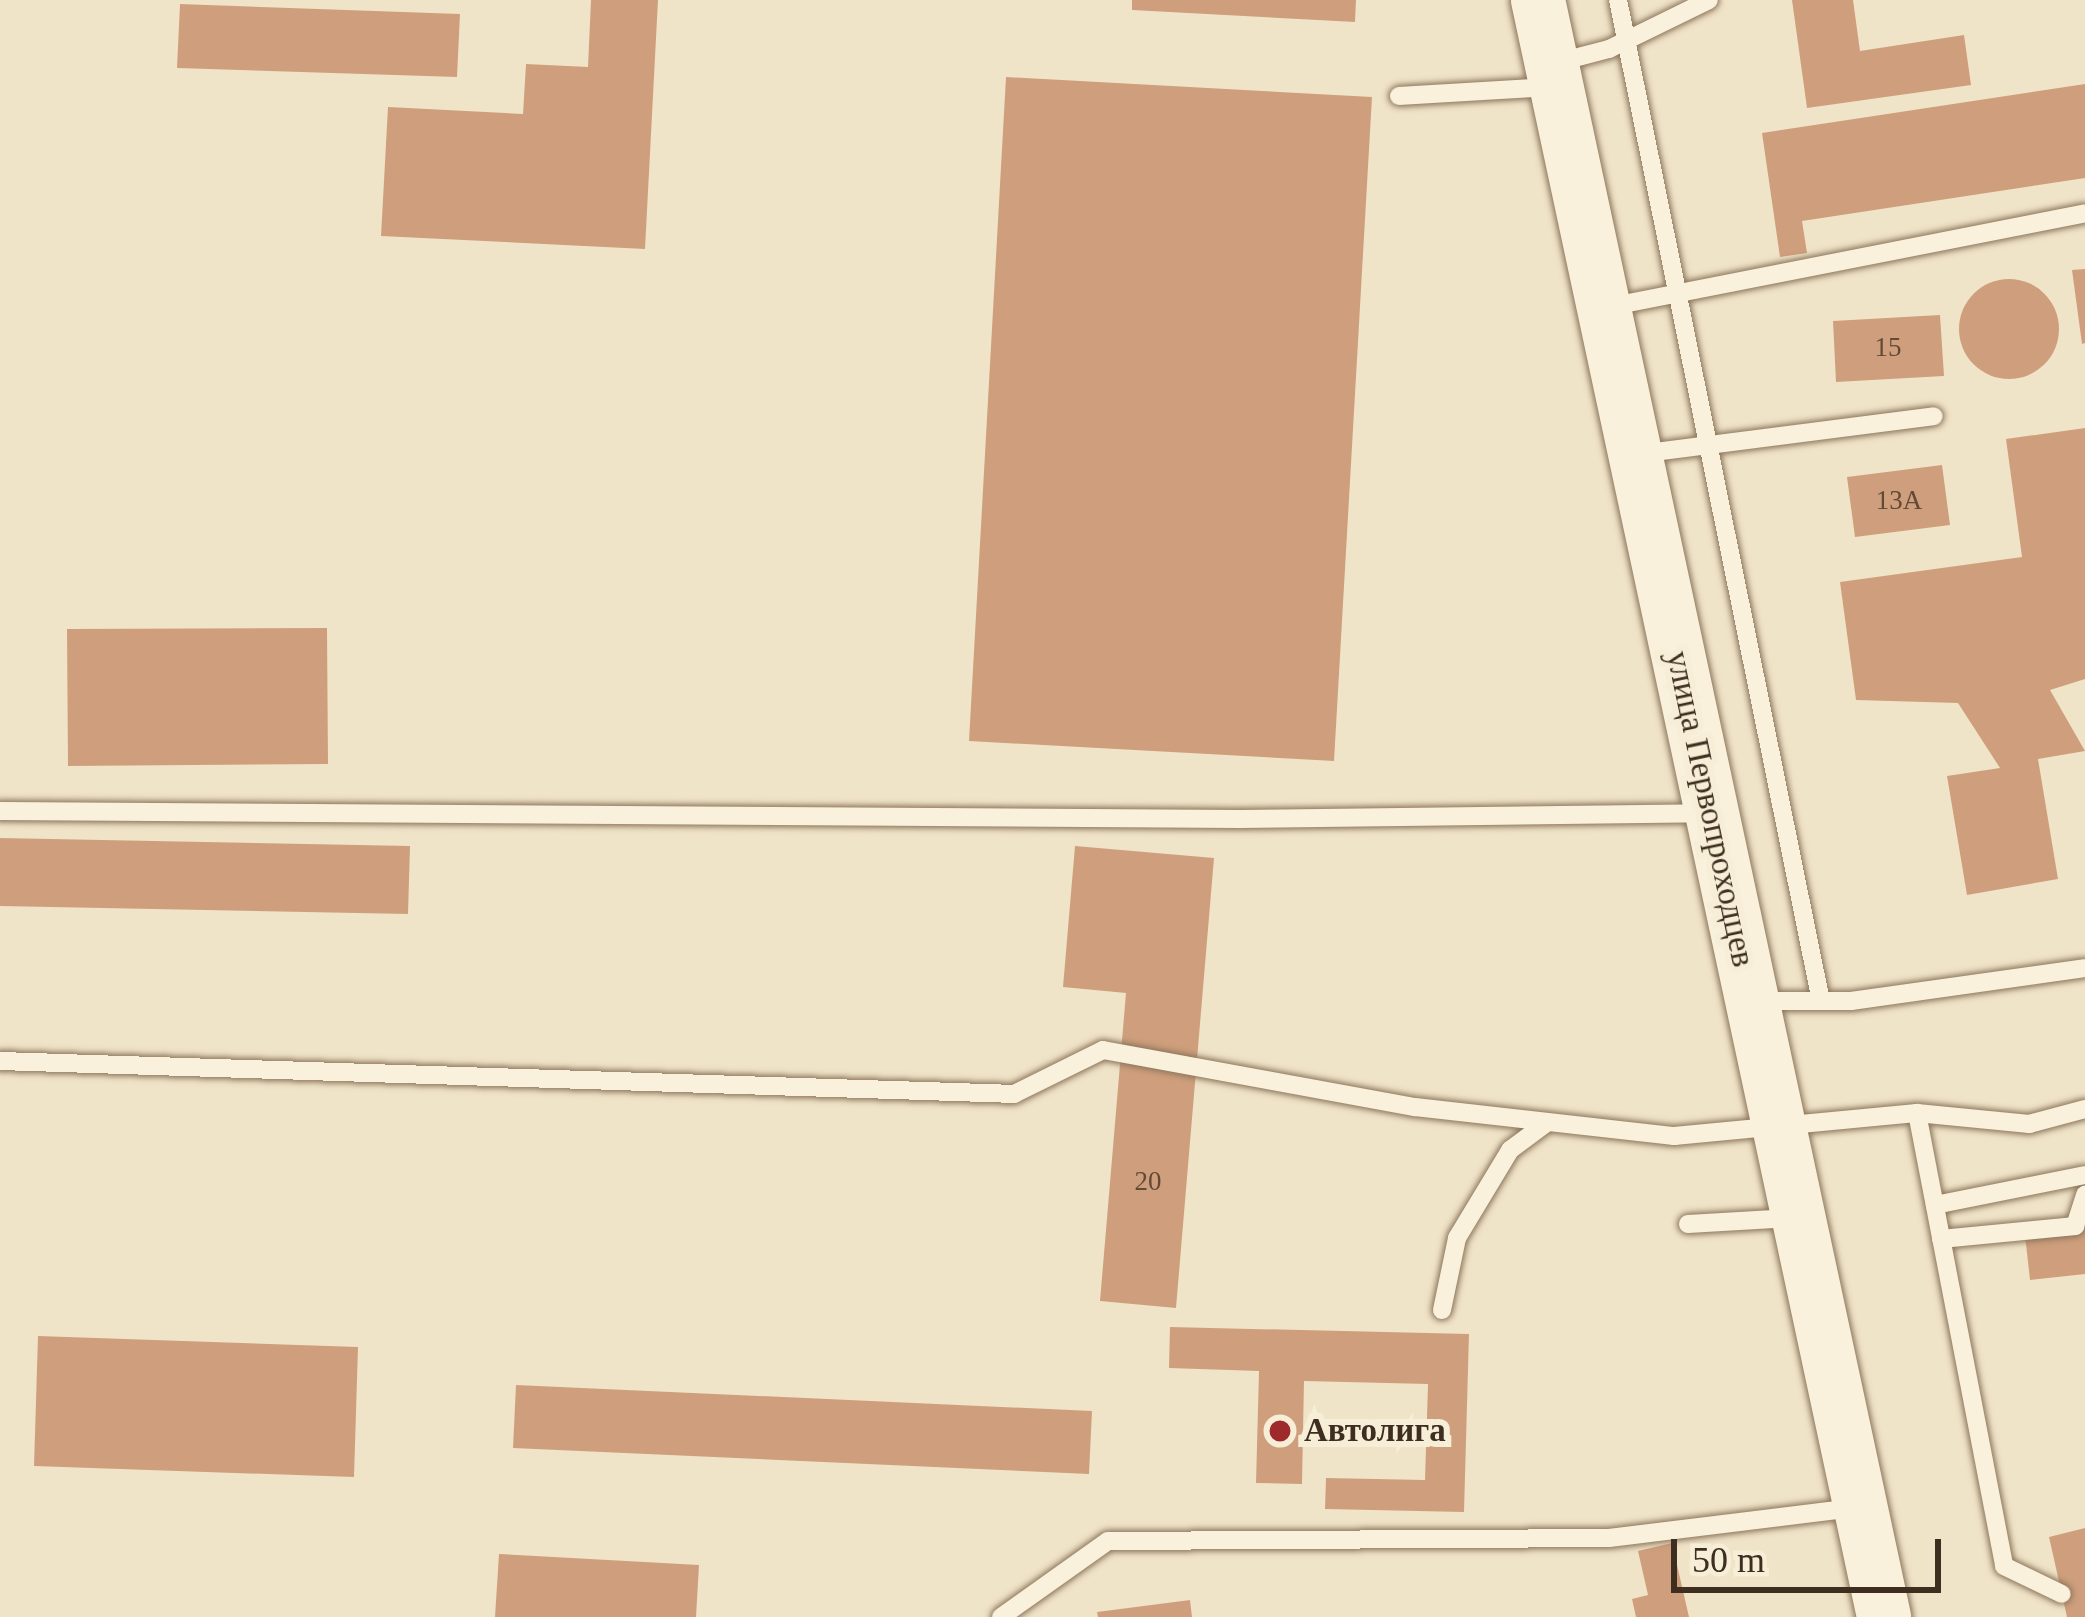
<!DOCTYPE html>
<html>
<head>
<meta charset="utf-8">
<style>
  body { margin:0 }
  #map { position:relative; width:2085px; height:1617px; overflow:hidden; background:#f0e4c8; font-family:Georgia,serif }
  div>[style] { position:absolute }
  .building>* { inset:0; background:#cf9f7d }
  .round { border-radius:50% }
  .roads { filter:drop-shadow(0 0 3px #8d765c) drop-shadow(0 0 3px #8d765c) }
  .lane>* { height:18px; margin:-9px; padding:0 9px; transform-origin:9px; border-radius:9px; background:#faf1dc }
  .secondary>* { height:54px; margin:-27px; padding:0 27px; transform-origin:27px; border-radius:27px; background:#faf1dc }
  .dots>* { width:33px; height:33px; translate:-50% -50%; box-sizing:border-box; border:6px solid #f7eed8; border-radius:50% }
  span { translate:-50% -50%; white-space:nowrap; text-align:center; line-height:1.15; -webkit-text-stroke:12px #f7eed8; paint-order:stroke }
  .number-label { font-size:27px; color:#624a37 }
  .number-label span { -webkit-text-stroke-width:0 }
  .street-label { font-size:33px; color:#3d2e20 }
  .poi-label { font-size:33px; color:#3d2e20; font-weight:700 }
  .left { translate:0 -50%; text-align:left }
  .scale { position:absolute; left:1671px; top:1539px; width:270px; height:54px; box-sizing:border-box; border:6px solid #3d2e20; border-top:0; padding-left:15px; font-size:36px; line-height:42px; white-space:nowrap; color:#3d2e20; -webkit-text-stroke:9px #f7eed8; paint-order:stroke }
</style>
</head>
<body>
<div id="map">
  <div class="building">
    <i style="clip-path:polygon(591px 0,658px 0,645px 249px,381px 236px,388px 107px,523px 114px,526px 64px,588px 67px)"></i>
    <i style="clip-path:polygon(1132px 0,1356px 0,1355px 22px,1132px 10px)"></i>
    <i style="clip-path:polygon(1792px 0,1853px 0,1860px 51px,1964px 35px,1971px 85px,1807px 108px)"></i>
    <i style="clip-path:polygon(180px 4px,460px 14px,457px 77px,177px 68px)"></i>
    <i style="clip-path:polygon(1006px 77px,1372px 97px,1334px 761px,969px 741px)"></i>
    <i style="clip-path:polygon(2085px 84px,2085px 178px,1802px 221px,1807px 253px,1780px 257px,1762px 133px)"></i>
    <i style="clip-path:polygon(2085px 269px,2085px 343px,2082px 344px,2072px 270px)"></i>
    <i class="round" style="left:1959px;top:279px;width:100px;height:100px"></i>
    <i style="clip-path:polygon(1940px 315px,1944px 376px,1836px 382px,1833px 321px)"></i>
    <i style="clip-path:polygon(2085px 428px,2085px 679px,2050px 690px,2085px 751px,2038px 759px,2058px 879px,1967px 895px,1947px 776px,2000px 768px,1958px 703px,1856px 700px,1840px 582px,2022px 557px,2006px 439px)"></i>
    <i style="clip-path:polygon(1942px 465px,1950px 525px,1855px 537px,1847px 477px)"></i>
    <i style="clip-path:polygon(327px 628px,328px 764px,68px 766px,67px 629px)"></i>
    <i style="clip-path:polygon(0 838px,410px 846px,408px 914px,0 906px)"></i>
    <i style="clip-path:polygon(1075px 846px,1214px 858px,1176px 1308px,1100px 1301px,1126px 993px,1063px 987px)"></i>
    <i style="clip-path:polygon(2085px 1228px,2085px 1274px,2030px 1280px,2025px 1235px)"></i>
    <i style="clip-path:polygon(1170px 1327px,1469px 1334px,1464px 1512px,1325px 1509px,1326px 1478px,1425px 1480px,1428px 1384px,1304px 1381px,1302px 1484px,1256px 1483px,1259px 1371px,1169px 1368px)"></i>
    <i style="clip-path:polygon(38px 1336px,358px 1347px,354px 1477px,34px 1466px)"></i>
    <i style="clip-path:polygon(516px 1385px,1092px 1411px,1089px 1474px,513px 1448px)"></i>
    <i style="clip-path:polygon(2085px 1528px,2085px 1617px,2067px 1617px,2049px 1537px)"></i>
    <i style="clip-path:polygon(1672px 1543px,1689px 1617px,1636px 1617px,1632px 1599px,1648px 1595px,1638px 1551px)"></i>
    <i style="clip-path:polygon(499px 1554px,699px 1565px,696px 1617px,495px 1617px)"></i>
    <i style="clip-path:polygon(1190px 1600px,1192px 1617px,1098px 1617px,1097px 1612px)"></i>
  </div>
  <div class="roads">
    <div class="lane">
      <i style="left:1618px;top:0;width:1021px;rotate:78.54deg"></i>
      <i style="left:1559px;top:62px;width:52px;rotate:-14.6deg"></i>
      <i style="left:1609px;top:49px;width:111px;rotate:-26.1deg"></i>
      <i style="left:1399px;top:96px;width:151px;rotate:-3.4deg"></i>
      <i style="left:1608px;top:307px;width:486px;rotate:-11.1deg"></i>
      <i style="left:1639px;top:454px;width:297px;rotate:-7.3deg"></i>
      <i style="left:0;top:811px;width:1240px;rotate:0.37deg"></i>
      <i style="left:1240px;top:819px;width:465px;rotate:-0.7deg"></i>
      <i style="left:1757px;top:1001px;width:94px"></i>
      <i style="left:1851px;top:1001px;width:236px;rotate:-8deg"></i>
      <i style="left:0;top:1061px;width:1015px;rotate:1.86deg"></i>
      <i style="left:1014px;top:1094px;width:99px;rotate:-26.3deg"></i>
      <i style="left:1103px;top:1050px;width:317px;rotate:10.4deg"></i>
      <i style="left:1415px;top:1107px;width:261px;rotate:6.4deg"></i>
      <i style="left:1674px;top:1136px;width:244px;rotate:-5.4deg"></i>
      <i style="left:1917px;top:1113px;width:113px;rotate:5.6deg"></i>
      <i style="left:2029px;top:1124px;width:58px;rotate:-15deg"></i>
      <i style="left:1917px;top:1113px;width:461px;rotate:79.1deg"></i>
      <i style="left:2004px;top:1566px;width:64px;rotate:25.8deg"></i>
      <i style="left:1935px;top:1205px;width:153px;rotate:-11.3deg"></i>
      <i style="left:1688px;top:1224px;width:103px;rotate:-3.3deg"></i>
      <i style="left:1941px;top:1239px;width:135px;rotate:-5.5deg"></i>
      <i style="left:2075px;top:1226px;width:33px;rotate:-72deg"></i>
      <i style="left:1442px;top:1310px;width:74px;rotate:-78.2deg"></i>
      <i style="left:1457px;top:1238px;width:103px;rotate:-58.9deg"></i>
      <i style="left:1510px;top:1150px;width:44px;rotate:-36.6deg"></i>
      <i style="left:1001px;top:1617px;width:131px;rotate:-35.4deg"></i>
      <i style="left:1108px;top:1541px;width:501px;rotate:-0.34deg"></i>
      <i style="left:1609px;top:1538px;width:248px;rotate:-7deg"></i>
    </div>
    <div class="secondary">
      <i style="left:1538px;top:0;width:1654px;rotate:77.92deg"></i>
    </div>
  </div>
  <div class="dots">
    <i style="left:1280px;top:1431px;background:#9e2a2b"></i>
  </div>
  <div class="number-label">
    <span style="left:1888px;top:348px">15</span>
    <span style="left:1899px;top:501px">13А</span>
    <span style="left:1148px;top:1182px">20</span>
  </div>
  <div class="street-label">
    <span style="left:1710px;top:809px;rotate:78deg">улица Первопроходцев</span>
  </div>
  <div class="poi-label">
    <span class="left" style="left:1304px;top:1431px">Автолига</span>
  </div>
  <div class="scale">50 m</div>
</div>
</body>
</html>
